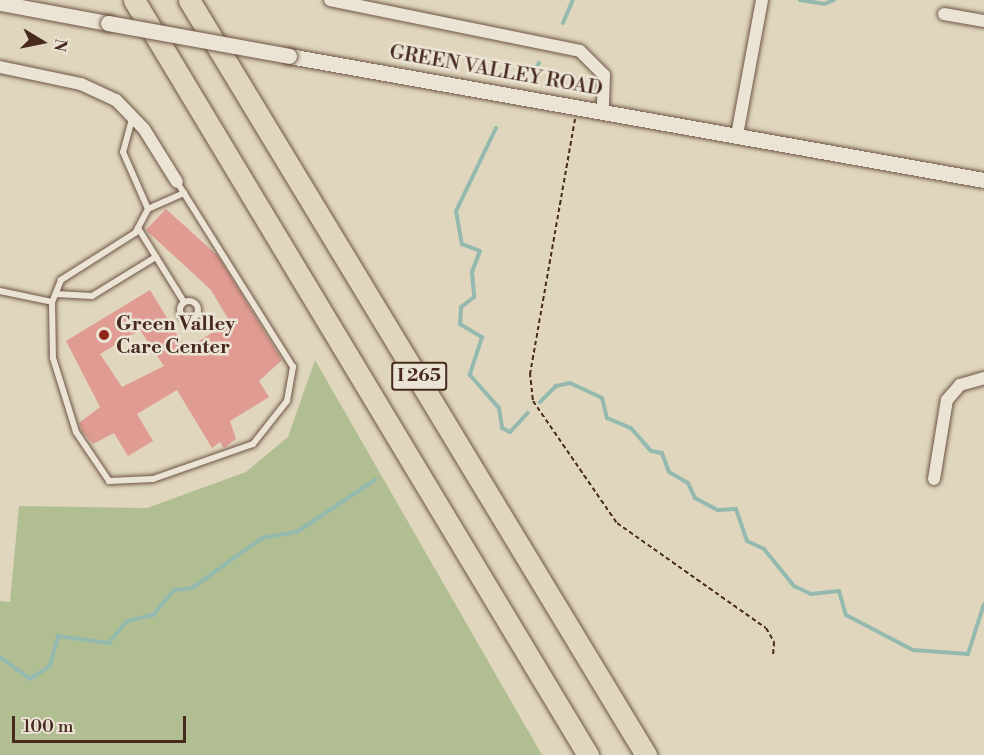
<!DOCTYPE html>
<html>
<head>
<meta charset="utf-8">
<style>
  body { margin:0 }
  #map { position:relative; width:984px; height:755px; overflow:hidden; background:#e0d6bd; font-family:"Libre Bodoni",serif }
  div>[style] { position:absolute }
  .green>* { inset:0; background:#b1be92 }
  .stream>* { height:4px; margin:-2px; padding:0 2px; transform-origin:2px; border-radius:2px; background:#94b9af }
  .building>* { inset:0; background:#e09b92 }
  .path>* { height:2px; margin-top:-1px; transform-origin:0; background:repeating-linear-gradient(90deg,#47291d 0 4.5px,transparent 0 7.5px) }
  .roads { filter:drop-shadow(0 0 2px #6d5445) drop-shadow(0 0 2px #6d5445) }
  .service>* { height:6px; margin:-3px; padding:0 3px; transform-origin:3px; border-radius:3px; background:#ebe4d4 }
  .service>.ring { margin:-3px; padding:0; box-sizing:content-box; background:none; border:6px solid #ebe4d4; border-radius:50% }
  .minor>* { height:12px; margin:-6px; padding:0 6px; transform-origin:6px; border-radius:6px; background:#ebe4d4 }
  .tertiary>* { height:15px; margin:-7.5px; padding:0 7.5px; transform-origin:7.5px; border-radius:7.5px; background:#ebe4d4 }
  .motorway>* { height:21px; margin:-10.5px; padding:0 10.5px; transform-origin:10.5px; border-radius:10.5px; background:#e0d6bd }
  .bridges { filter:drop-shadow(0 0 2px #6d5445) drop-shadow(0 0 2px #6d5445) }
  .tertiary-bridge>* { height:15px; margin:-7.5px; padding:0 7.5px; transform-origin:7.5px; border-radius:7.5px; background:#ebe4d4 }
  .dots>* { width:16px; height:16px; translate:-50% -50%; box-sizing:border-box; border:3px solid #ebe4d4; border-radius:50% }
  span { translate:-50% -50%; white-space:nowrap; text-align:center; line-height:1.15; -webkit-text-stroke:5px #ebe4d4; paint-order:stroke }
  .shield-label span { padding:2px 4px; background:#ebe4d4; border:2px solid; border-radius:4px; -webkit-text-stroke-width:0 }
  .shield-label { font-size:18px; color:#47291d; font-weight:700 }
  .street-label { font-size:20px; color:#47291d }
  .poi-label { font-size:20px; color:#47291d; font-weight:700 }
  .left { translate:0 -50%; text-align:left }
  .north { position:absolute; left:12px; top:12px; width:60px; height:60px; -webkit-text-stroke:4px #ebe4d4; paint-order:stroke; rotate:100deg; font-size:16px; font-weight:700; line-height:24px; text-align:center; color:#47291d }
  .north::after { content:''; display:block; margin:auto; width:21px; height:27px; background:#47291d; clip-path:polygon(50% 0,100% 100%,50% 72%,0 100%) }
  .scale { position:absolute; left:12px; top:716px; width:174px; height:27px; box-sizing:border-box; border:3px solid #47291d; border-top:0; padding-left:8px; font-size:18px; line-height:21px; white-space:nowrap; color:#47291d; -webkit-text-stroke:4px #ebe4d4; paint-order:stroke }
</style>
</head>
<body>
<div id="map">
  <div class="green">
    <i style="clip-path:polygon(315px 360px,542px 755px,0 755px,0 601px,10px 602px,19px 506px,147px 508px,246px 472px,288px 437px)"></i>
  </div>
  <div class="stream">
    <i style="left:800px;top:0;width:24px;rotate:9deg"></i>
    <i style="left:824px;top:4px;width:11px;rotate:-22deg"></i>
    <i style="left:563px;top:23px;width:25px;rotate:-67deg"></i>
    <i style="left:536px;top:68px;width:6px;rotate:-59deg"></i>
    <i style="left:496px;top:128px;width:92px;rotate:115.7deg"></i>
    <i style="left:456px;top:211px;width:34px;rotate:80deg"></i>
    <i style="left:462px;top:244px;width:19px;rotate:21deg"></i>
    <i style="left:480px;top:251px;width:22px;rotate:111deg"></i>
    <i style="left:472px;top:272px;width:25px;rotate:85deg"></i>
    <i style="left:474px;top:297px;width:16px;rotate:142deg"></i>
    <i style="left:461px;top:307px;width:17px;rotate:93deg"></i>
    <i style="left:460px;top:324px;width:26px;rotate:31deg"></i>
    <i style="left:482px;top:337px;width:40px;rotate:108deg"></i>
    <i style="left:470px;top:375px;width:44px;rotate:48.7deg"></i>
    <i style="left:499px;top:408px;width:20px;rotate:81deg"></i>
    <i style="left:502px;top:428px;width:9px;rotate:27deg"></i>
    <i style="left:510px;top:432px;width:26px;rotate:-47deg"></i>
    <i style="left:540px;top:402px;width:23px;rotate:-45deg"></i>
    <i style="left:556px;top:386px;width:14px;rotate:-12deg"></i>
    <i style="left:570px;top:383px;width:35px;rotate:25deg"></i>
    <i style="left:602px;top:398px;width:21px;rotate:76deg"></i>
    <i style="left:607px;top:418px;width:26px;rotate:23deg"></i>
    <i style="left:631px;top:428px;width:30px;rotate:49deg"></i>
    <i style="left:651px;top:451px;width:11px;rotate:10deg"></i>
    <i style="left:662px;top:453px;width:20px;rotate:70deg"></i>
    <i style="left:669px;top:472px;width:22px;rotate:30deg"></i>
    <i style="left:688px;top:483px;width:17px;rotate:65deg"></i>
    <i style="left:695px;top:498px;width:26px;rotate:28deg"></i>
    <i style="left:718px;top:510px;width:18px;rotate:-3deg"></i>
    <i style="left:736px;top:509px;width:34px;rotate:71deg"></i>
    <i style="left:747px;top:541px;width:19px;rotate:25deg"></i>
    <i style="left:764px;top:549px;width:48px;rotate:51deg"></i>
    <i style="left:794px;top:586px;width:19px;rotate:25deg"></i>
    <i style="left:811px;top:594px;width:28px;rotate:-6deg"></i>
    <i style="left:839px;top:591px;width:25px;rotate:74deg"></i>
    <i style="left:846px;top:615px;width:76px;rotate:27.6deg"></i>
    <i style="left:913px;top:650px;width:55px;rotate:4.2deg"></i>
    <i style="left:968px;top:654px;width:52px;rotate:-72.3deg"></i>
    <i style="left:0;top:657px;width:37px;rotate:36deg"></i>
    <i style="left:30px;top:679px;width:24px;rotate:-33deg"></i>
    <i style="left:50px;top:666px;width:31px;rotate:-75deg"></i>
    <i style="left:58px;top:636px;width:51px;rotate:7.8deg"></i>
    <i style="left:109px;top:643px;width:28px;rotate:-51deg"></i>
    <i style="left:127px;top:621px;width:27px;rotate:-13deg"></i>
    <i style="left:153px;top:615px;width:33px;rotate:-50deg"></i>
    <i style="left:174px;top:590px;width:18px;rotate:-6deg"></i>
    <i style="left:192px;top:588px;width:86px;rotate:-35.5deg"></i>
    <i style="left:262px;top:538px;width:36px;rotate:-10deg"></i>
    <i style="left:297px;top:532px;width:94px;rotate:-33.7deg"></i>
  </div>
  <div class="building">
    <i style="clip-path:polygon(evenodd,166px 209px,218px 256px,282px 360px,259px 381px,269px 397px,230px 421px,236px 439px,224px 448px,220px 442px,212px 448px,177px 390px,137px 414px,153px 441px,128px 456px,114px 433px,93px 444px,82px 431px,79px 423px,100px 407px,66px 341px,150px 290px,186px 349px,230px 322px,211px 290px,146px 230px,166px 209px,140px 330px,164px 366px,122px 387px,100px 354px,140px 330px)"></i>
  </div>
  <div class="path">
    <i style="left:575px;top:119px;width:258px;rotate:100deg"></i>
    <i style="left:530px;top:373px;width:28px;rotate:84deg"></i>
    <i style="left:533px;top:401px;width:148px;rotate:55.5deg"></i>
    <i style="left:617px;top:523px;width:182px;rotate:35.2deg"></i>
    <i style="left:766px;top:628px;width:16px;rotate:60deg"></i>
    <i style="left:774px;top:642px;width:15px;rotate:94deg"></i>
  </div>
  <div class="roads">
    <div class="service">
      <i style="left:132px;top:119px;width:34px;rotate:105deg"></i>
      <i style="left:123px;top:152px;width:62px;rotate:66.3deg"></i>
      <i style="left:177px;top:182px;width:13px;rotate:58deg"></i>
      <i style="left:184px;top:193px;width:39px;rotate:156deg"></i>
      <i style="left:148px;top:209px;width:27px;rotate:118deg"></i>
      <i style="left:135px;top:233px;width:88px;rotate:147.6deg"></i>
      <i style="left:61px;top:280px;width:24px;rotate:112deg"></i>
      <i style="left:52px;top:302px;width:56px;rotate:89deg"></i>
      <i style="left:53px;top:358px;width:77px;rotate:72.7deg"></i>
      <i style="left:76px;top:432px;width:59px;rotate:56deg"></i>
      <i style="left:109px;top:481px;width:44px;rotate:-2.6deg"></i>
      <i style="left:153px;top:479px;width:106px;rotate:-19.3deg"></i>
      <i style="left:253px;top:444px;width:55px;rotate:-51.7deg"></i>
      <i style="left:287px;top:401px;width:35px;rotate:-80deg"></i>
      <i style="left:293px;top:367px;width:205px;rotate:-122.1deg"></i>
      <i style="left:138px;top:228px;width:87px;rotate:58.1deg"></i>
      <i style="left:0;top:291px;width:53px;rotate:11.9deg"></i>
      <i style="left:56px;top:294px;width:36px;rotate:3deg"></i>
      <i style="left:92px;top:296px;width:75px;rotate:-31.4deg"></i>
      <i class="ring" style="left:180px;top:301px;width:12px;height:12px"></i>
    </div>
    <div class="minor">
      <i style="left:330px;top:0;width:255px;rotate:11.5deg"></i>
      <i style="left:580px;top:51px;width:34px;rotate:45deg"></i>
      <i style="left:604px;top:75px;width:37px;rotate:92deg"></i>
      <i style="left:944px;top:14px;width:41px;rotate:9.9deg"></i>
      <i style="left:0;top:67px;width:83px;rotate:11.9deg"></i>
      <i style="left:81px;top:84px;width:38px;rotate:25deg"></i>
      <i style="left:116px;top:100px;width:40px;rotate:46deg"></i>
      <i style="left:144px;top:129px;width:62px;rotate:58.1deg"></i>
      <i style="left:737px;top:135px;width:137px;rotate:-79.5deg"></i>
      <i style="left:934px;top:479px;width:80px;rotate:-80.7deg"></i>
      <i style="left:947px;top:400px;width:20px;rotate:-49deg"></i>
      <i style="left:960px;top:385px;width:25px;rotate:-16deg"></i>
    </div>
    <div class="tertiary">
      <i style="left:0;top:3px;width:110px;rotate:10.5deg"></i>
      <i style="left:289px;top:56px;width:706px;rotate:10.12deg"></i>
    </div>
    <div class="motorway">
      <i style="left:134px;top:0;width:881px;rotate:58.98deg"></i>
      <i style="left:189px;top:0;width:883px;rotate:58.81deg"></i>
    </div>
  </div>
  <div class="bridges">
    <div class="tertiary-bridge">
      <i style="left:108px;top:23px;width:184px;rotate:10.3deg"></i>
    </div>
  </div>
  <div class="dots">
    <i style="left:104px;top:335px;background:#8f2418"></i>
  </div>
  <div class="shield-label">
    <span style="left:419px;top:376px">I 265</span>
  </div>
  <div class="street-label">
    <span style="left:496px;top:71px;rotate:10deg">GREEN VALLEY ROAD</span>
  </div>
  <div class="poi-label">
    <span class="left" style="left:116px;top:336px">Green Valley<br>Care Center</span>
  </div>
  <div class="north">N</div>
  <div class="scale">100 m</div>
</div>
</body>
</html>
